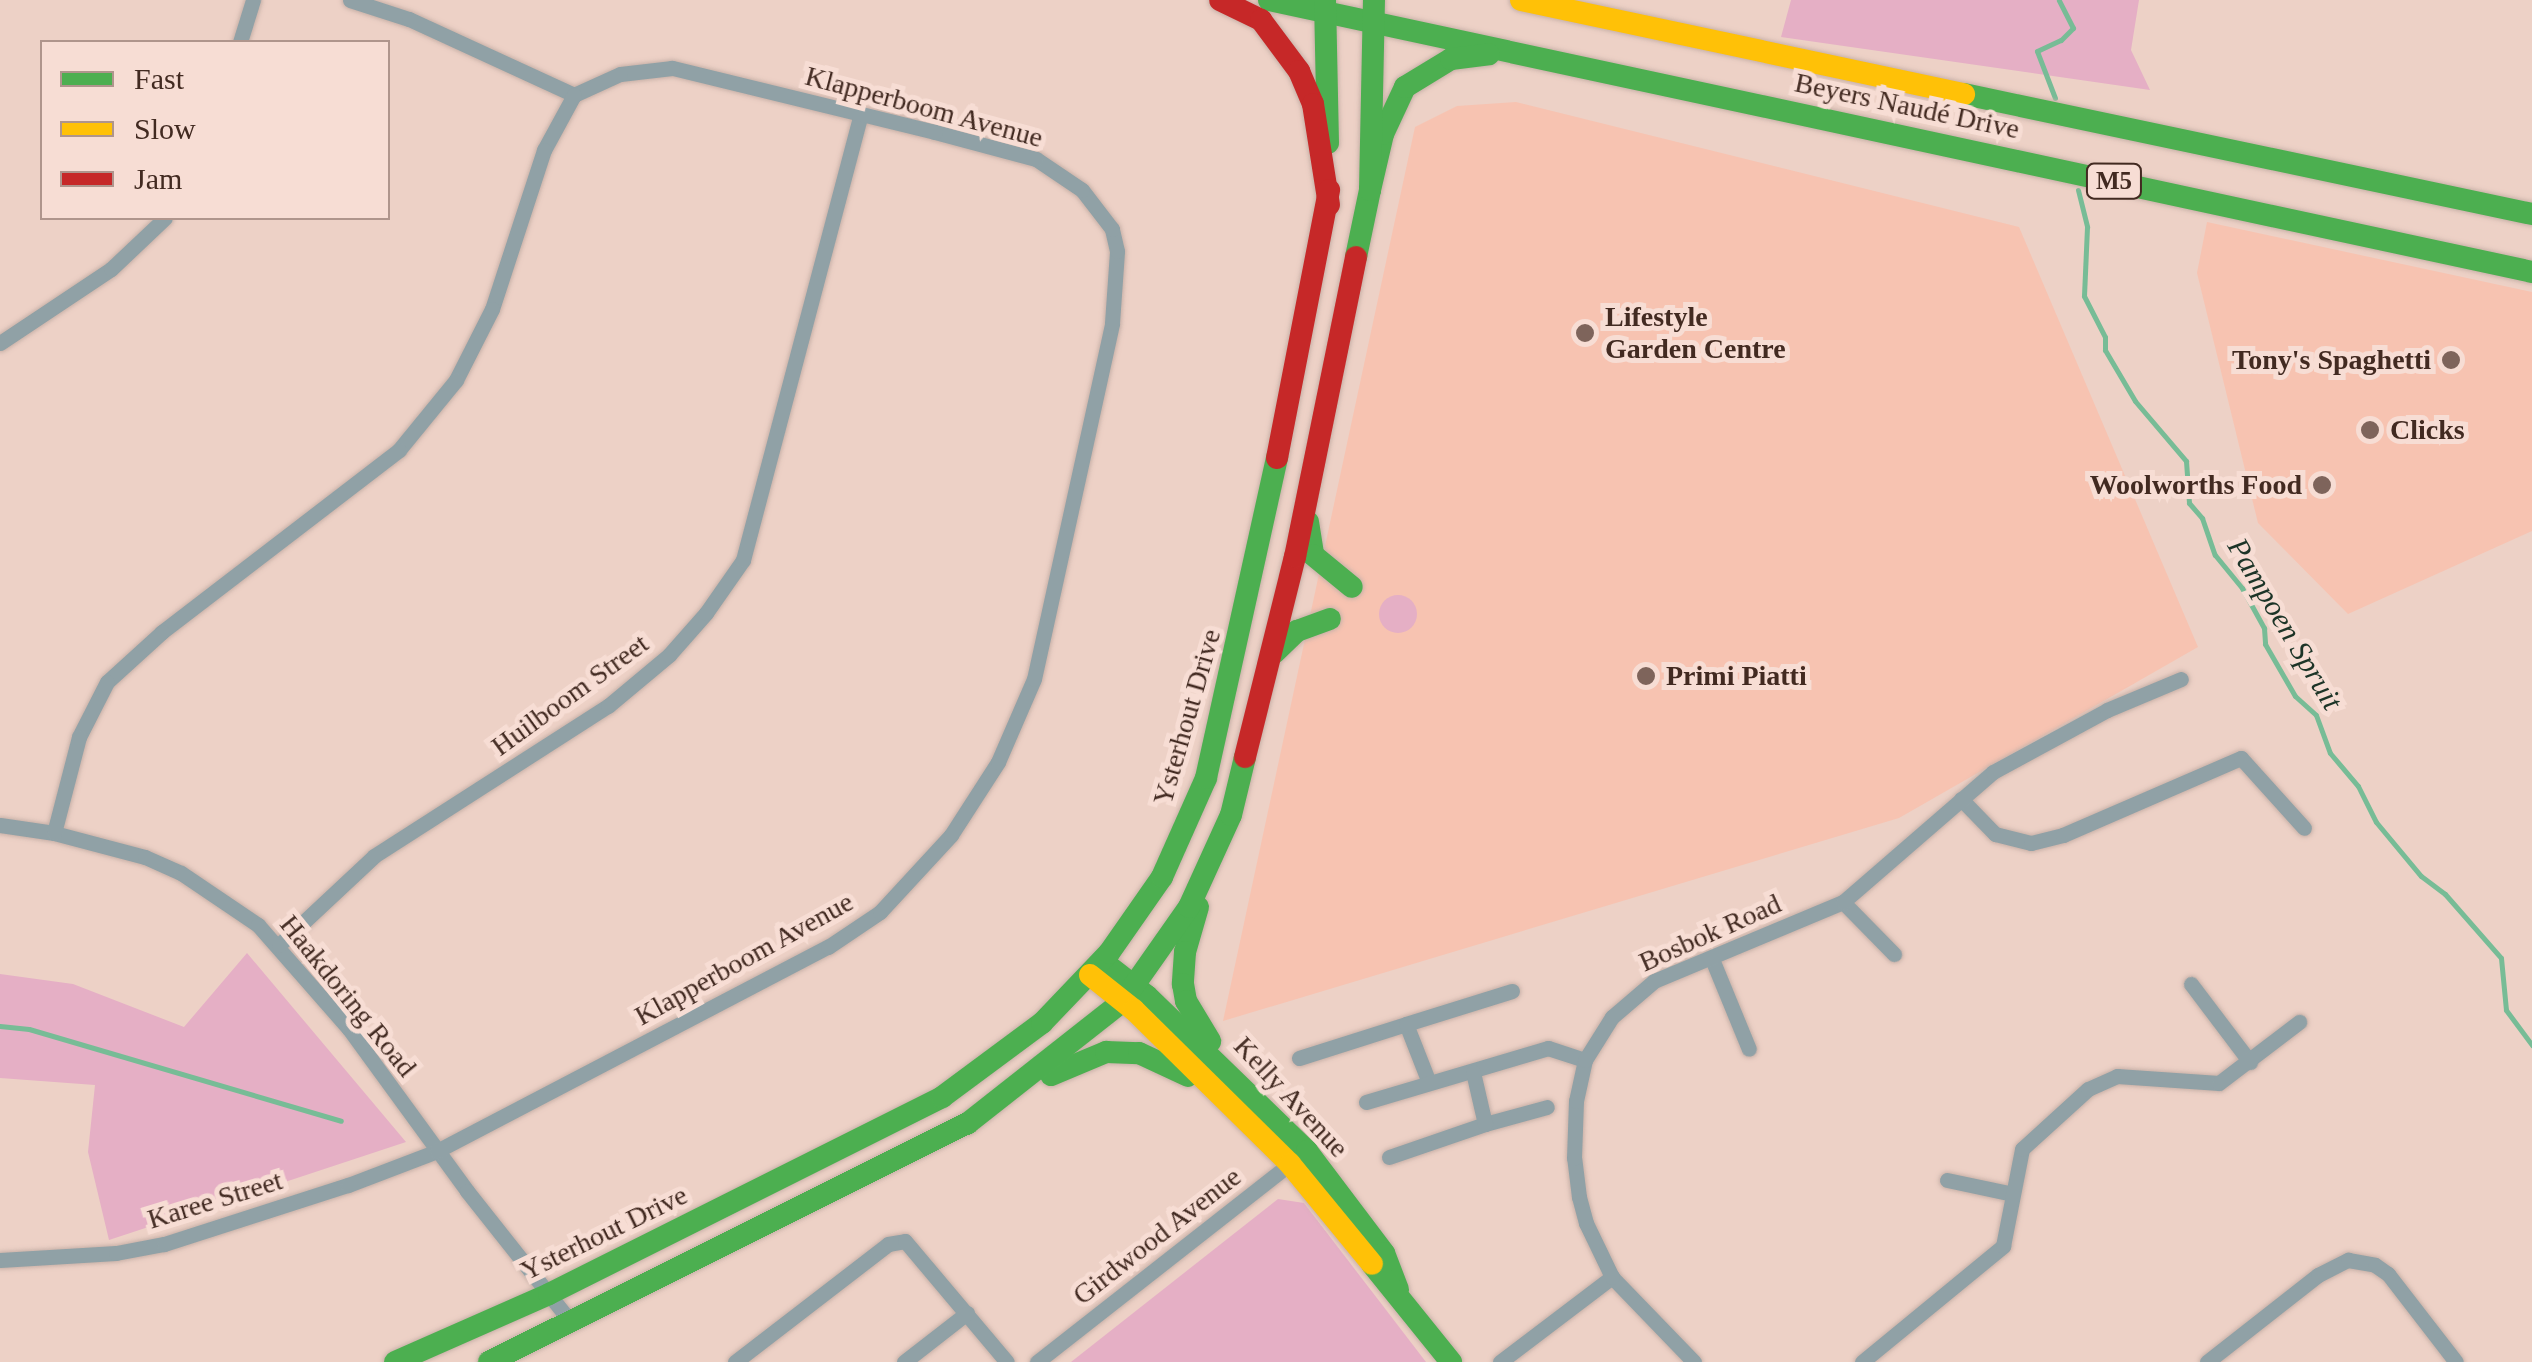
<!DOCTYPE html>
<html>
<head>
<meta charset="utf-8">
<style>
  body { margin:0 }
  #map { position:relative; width:2532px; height:1362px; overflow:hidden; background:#edd1c6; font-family:"Times New Roman",serif }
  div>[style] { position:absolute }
  .built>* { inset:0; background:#f7c3b1 }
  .green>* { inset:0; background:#e5afc5 }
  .round { border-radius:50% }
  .stream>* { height:5px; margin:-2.5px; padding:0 2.5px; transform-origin:2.5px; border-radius:2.5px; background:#77bc96 }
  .roads { filter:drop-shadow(0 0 2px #c8b1a8) drop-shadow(0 0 2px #c8b1a8) }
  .street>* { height:15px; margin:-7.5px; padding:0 7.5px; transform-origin:7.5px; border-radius:7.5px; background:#90a1a6 }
  .fast>* { height:22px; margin:-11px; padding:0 11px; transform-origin:11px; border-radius:11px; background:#4caf50 }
  .slow>* { height:22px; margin:-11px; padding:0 11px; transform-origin:11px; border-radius:11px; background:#ffc107 }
  .jam>* { height:22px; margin:-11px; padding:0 11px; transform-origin:11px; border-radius:11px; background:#c62828 }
  .dots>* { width:28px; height:28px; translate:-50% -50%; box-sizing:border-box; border:5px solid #f7ddd4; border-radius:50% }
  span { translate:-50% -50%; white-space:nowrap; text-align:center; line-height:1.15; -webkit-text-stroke:10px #f7ddd4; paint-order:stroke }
  .shield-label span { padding:2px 8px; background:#f7ddd4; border:2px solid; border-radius:8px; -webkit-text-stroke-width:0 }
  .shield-label { font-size:25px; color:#422a21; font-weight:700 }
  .street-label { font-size:28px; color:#422a21 }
  .poi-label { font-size:28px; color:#422a21; font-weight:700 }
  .left { translate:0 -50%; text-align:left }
  .right { translate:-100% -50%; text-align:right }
  .water-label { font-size:30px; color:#1c3427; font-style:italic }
  .legend { position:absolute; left:40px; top:40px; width:350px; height:180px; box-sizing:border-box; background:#f7ddd4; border:2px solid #af958c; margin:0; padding:12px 18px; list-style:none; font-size:30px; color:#422a21 }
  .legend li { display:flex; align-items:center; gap:20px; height:50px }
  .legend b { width:50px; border:2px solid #af958c }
</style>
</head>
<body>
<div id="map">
  <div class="built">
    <i style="clip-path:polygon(1516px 102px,2019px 227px,2198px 647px,1899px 818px,1223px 1021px,1415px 127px,1457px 106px)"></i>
    <i style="clip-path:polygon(2207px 222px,2532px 292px,2532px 531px,2348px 614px,2258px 523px,2197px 273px)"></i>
  </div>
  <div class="green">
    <i style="clip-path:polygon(1791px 0,2139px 0,2131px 50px,2150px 90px,1781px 37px)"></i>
    <i class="round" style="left:1379px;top:595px;width:38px;height:38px"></i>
    <i style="clip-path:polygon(247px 953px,406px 1142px,109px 1240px,88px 1152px,95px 1085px,0 1078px,0 974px,73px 984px,184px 1027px)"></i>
    <i style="clip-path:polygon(1278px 1199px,1304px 1203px,1426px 1362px,1071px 1362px)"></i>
  </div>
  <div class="stream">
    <i style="left:2055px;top:98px;width:50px;rotate:-111deg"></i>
    <i style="left:2037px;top:51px;width:26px;rotate:-25deg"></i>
    <i style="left:2061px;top:40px;width:17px;rotate:-45deg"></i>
    <i style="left:2073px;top:28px;width:31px;rotate:-117deg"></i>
    <i style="left:2078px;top:190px;width:38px;rotate:76deg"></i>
    <i style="left:2087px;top:227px;width:69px;rotate:92.5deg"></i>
    <i style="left:2084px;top:296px;width:46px;rotate:62.9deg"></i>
    <i style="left:2105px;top:337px;width:13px;rotate:90deg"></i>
    <i style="left:2105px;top:350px;width:59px;rotate:59.5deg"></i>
    <i style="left:2135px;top:401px;width:79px;rotate:49.6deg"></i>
    <i style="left:2186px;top:461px;width:42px;rotate:85.9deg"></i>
    <i style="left:2189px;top:503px;width:20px;rotate:49deg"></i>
    <i style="left:2202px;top:518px;width:39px;rotate:71deg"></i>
    <i style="left:2215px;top:555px;width:43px;rotate:50.7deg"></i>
    <i style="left:2242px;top:588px;width:46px;rotate:61.2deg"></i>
    <i style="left:2264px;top:628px;width:16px;rotate:86deg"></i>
    <i style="left:2265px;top:644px;width:60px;rotate:60deg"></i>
    <i style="left:2295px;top:696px;width:28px;rotate:42deg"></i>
    <i style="left:2316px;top:715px;width:40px;rotate:69.8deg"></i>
    <i style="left:2330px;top:753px;width:43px;rotate:49.7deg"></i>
    <i style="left:2358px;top:786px;width:40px;rotate:63.4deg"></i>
    <i style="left:2376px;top:822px;width:70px;rotate:50.2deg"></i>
    <i style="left:2421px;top:876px;width:30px;rotate:37deg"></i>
    <i style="left:2445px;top:894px;width:85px;rotate:48.8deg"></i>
    <i style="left:2501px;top:958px;width:52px;rotate:84.5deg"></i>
    <i style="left:2506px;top:1010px;width:44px;rotate:53.4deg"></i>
    <i style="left:0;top:1026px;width:29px;rotate:6deg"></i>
    <i style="left:29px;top:1029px;width:325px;rotate:16.4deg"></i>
  </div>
  <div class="roads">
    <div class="street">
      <i style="left:350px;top:0;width:62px;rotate:17.9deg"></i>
      <i style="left:409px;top:19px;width:182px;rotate:24.7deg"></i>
      <i style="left:240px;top:42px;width:44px;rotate:-72.8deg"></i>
      <i style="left:0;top:343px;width:133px;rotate:-33.7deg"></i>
      <i style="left:111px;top:269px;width:74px;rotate:-43.4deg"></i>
      <i style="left:1961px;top:799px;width:49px;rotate:45.8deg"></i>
      <i style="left:1995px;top:834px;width:37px;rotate:14deg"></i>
      <i style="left:2031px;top:843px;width:33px;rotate:-14deg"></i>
      <i style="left:2063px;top:835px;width:194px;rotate:-23.4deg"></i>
      <i style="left:2241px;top:758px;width:94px;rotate:48deg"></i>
      <i style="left:0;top:825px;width:55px;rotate:8.4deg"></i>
      <i style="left:54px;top:833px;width:94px;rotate:14.8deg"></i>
      <i style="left:145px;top:857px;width:39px;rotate:24deg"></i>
      <i style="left:181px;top:873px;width:93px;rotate:34deg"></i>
      <i style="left:258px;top:925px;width:138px;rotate:48.8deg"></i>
      <i style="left:349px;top:1029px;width:200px;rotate:53.9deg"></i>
      <i style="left:467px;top:1191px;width:167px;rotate:51.6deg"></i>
      <i style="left:1843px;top:902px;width:73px;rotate:45.6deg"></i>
      <i style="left:279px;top:945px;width:130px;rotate:-43.1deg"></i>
      <i style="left:374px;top:856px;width:278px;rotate:-32.7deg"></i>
      <i style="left:608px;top:706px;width:80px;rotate:-39.9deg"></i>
      <i style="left:669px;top:655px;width:56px;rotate:-48.6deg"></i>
      <i style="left:706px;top:613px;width:65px;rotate:-55.1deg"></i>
      <i style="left:743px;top:560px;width:459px;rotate:-75.2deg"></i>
      <i style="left:1712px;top:959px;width:97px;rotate:67.7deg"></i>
      <i style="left:2191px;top:984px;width:98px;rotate:52.9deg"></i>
      <i style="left:1299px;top:1058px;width:112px;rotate:-17.6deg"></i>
      <i style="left:1428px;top:1080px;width:60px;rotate:-111.4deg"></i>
      <i style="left:1406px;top:1024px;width:111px;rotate:-17.3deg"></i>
      <i style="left:1366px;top:1102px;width:190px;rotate:-16.5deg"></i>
      <i style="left:1548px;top:1048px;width:39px;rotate:18deg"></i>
      <i style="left:1485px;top:1124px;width:64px;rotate:-15.3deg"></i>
      <i style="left:1389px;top:1157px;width:102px;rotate:-19deg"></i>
      <i style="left:1485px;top:1124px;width:53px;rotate:-103deg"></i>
      <i style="left:1947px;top:1180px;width:67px;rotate:12deg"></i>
      <i style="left:0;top:1260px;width:116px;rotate:-3.5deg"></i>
      <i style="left:116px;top:1253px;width:49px;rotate:-10.6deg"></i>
      <i style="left:164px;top:1244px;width:193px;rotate:-17.8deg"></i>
      <i style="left:348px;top:1185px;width:95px;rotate:-20.9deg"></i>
      <i style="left:437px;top:1151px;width:441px;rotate:-27.6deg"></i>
      <i style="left:828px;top:947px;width:63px;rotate:-33.9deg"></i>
      <i style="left:880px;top:912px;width:105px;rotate:-47.3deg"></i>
      <i style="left:951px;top:835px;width:87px;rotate:-57.2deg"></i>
      <i style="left:998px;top:762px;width:90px;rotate:-66.6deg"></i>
      <i style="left:1034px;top:679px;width:364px;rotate:-77.6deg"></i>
      <i style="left:1112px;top:323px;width:72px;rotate:-86deg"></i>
      <i style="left:1117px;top:251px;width:23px;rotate:-103deg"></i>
      <i style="left:1112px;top:229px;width:49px;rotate:-127.6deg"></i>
      <i style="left:1082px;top:190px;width:55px;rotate:-146deg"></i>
      <i style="left:1036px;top:159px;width:105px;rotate:-165deg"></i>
      <i style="left:935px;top:132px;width:271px;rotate:-166.3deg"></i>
      <i style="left:672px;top:68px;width:52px;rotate:173.4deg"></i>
      <i style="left:620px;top:74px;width:51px;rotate:155.5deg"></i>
      <i style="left:574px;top:95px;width:63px;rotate:118.6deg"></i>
      <i style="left:544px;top:150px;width:167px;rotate:108.1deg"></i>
      <i style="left:492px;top:309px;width:80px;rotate:116.9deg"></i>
      <i style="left:456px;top:380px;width:90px;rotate:129.2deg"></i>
      <i style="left:399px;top:450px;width:299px;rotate:142.5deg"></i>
      <i style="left:162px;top:632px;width:74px;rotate:137.7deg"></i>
      <i style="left:107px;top:682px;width:62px;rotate:117deg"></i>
      <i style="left:79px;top:737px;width:99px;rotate:104.6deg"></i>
      <i style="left:735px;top:1362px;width:193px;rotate:-37.6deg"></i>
      <i style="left:888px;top:1244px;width:17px;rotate:-10deg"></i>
      <i style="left:905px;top:1241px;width:158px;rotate:49.9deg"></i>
      <i style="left:904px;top:1362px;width:80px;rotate:-37.9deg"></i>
      <i style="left:1037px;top:1362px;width:329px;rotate:-38.1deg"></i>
      <i style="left:1500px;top:1362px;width:141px;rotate:-37.2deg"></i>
      <i style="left:1694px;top:1362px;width:118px;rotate:-134deg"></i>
      <i style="left:1612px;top:1277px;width:60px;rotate:-115.7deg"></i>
      <i style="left:1586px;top:1223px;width:27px;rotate:-105deg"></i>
      <i style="left:1579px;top:1197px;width:39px;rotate:-97deg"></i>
      <i style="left:1574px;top:1158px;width:57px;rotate:-88deg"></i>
      <i style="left:1576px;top:1101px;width:42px;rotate:-77.6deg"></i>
      <i style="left:1585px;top:1060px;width:51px;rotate:-57.9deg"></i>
      <i style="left:1612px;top:1017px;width:55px;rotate:-40.6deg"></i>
      <i style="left:1654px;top:981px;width:205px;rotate:-22.7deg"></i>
      <i style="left:1843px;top:902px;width:198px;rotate:-40.9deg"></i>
      <i style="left:1993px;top:772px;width:130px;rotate:-28.5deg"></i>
      <i style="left:2107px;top:710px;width:80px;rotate:-22.7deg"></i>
      <i style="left:1862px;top:1362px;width:183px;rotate:-39.4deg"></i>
      <i style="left:2003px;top:1246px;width:99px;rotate:-78.9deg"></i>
      <i style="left:2022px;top:1149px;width:89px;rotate:-42.3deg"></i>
      <i style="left:2088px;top:1089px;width:32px;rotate:-24deg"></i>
      <i style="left:2117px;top:1076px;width:102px;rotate:3.9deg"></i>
      <i style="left:2219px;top:1083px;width:101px;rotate:-37.3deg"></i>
      <i style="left:2207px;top:1362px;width:141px;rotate:-38.1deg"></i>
      <i style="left:2318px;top:1275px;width:34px;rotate:-27deg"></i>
      <i style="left:2348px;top:1260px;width:27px;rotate:10deg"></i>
      <i style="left:2375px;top:1265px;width:16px;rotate:35deg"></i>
      <i style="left:2388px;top:1274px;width:111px;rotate:52.3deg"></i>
    </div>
    <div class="fast">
      <i style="left:1269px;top:0;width:1292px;rotate:12.15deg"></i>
      <i style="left:1325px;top:0;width:143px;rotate:88.8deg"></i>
      <i style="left:1964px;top:94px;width:581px;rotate:11.93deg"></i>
      <i style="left:1370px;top:190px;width:57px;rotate:-76.9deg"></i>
      <i style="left:1383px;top:134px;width:52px;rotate:-64.9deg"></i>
      <i style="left:1405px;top:87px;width:54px;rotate:-31.3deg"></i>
      <i style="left:1451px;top:59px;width:38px;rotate:-7deg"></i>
      <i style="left:1356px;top:257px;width:68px;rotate:-78.2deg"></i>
      <i style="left:1370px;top:190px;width:190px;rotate:-88.8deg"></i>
      <i style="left:1308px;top:522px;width:33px;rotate:81deg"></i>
      <i style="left:1313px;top:555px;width:50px;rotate:39.4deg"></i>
      <i style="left:1274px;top:653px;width:32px;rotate:-44deg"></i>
      <i style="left:1297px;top:631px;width:35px;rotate:-20deg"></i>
      <i style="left:1198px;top:907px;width:47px;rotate:106.1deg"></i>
      <i style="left:1185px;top:952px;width:32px;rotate:94deg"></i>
      <i style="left:1183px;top:984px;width:17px;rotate:80deg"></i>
      <i style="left:1186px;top:1001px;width:47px;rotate:59deg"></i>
      <i style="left:1102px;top:961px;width:57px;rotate:37.9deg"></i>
      <i style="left:1147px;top:996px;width:223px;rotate:44.1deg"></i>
      <i style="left:1307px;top:1151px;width:128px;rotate:53deg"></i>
      <i style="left:1384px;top:1253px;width:39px;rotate:69deg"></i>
      <i style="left:1051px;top:1075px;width:60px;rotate:-22.7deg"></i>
      <i style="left:1106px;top:1052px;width:33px;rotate:2deg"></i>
      <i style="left:1139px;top:1053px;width:54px;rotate:25.1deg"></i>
      <i style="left:1372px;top:1264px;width:126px;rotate:51.1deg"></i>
      <i style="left:395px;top:1362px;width:168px;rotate:-23.8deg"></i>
      <i style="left:549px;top:1294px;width:440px;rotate:-26.6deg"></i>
      <i style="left:942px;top:1097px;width:124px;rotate:-36.5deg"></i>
      <i style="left:1042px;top:1023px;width:97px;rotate:-46.3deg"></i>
      <i style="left:1109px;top:953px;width:93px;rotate:-55.1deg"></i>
      <i style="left:1162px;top:877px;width:108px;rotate:-66deg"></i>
      <i style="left:1206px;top:778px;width:328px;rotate:-77.5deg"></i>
      <i style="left:489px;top:1362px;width:535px;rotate:-26.52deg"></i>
      <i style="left:968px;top:1123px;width:197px;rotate:-38.2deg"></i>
      <i style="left:1123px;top:1001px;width:115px;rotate:-54.9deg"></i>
      <i style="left:1189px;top:907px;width:101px;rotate:-65.5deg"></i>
      <i style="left:1231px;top:815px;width:60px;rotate:-76.4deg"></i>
    </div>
    <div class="slow">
      <i style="left:1521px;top:0;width:453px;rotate:12deg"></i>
      <i style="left:1090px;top:975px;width:56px;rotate:38.5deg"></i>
      <i style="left:1134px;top:1010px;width:219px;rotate:44.6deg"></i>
      <i style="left:1290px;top:1164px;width:129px;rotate:50.6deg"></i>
    </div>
    <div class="jam">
      <i style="left:1220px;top:0;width:46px;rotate:26deg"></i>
      <i style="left:1261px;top:20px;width:64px;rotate:53.3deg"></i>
      <i style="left:1299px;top:71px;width:36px;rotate:67deg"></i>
      <i style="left:1313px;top:104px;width:102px;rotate:81deg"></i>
      <i style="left:1277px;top:458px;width:273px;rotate:-79deg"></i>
      <i style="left:1245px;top:757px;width:206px;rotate:-76deg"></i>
      <i style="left:1295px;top:557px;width:306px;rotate:-78.5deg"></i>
    </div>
  </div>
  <div class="dots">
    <i style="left:1585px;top:333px;background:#7e645b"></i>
    <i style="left:2451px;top:360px;background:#7e645b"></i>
    <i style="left:2370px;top:430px;background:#7e645b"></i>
    <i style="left:2322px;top:485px;background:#7e645b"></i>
    <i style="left:1646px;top:676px;background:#7e645b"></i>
  </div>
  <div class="shield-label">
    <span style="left:2114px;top:181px">M5</span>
  </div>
  <div class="street-label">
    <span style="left:1907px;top:106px;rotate:12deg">Beyers Naudé Drive</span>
    <span style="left:924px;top:107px;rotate:15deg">Klapperboom Avenue</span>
    <span style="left:570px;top:695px;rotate:-36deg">Huilboom Street</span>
    <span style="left:1187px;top:717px;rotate:-74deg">Ysterhout Drive</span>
    <span style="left:1710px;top:933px;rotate:-24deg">Bosbok Road</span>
    <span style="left:744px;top:959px;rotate:-29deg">Klapperboom Avenue</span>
    <span style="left:348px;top:996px;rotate:51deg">Haakdoring Road</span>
    <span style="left:1291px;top:1097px;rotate:47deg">Kelly Avenue</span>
    <span style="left:215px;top:1200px;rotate:-17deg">Karee Street</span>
    <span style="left:604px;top:1233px;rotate:-26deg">Ysterhout Drive</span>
    <span style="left:1157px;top:1236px;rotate:-38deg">Girdwood Avenue</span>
  </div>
  <div class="poi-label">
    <span class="left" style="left:1605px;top:333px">Lifestyle<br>Garden Centre</span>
    <span class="right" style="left:2431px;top:360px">Tony's Spaghetti</span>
    <span class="left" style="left:2390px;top:430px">Clicks</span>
    <span class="right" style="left:2302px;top:485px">Woolworths Food</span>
    <span class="left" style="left:1666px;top:676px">Primi Piatti</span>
  </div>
  <div class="water-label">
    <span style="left:2285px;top:624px;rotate:59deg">Pampoen Spruit</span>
  </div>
  <ul class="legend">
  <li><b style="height:12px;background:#4caf50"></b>Fast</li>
  <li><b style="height:12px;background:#ffc107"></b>Slow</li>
  <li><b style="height:12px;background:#c62828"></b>Jam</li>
  </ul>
</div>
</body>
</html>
